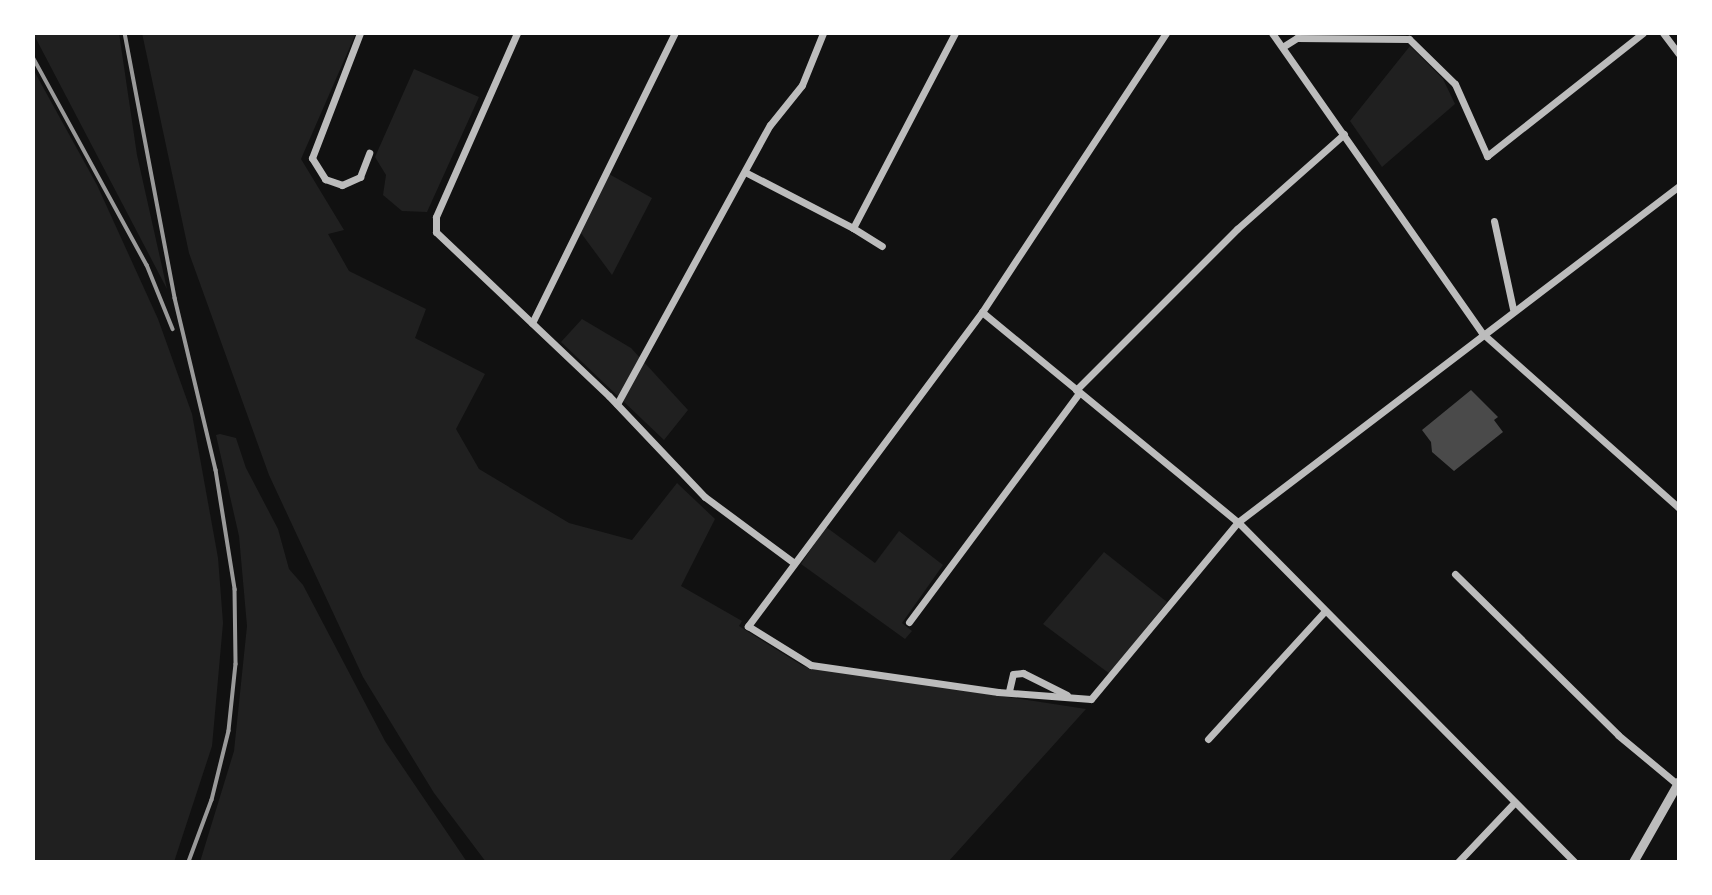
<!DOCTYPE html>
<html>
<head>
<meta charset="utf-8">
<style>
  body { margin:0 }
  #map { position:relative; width:1712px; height:895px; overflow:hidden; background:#111; font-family:Signika,sans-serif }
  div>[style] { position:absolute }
  .green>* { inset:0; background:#202020 }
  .stream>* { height:3.5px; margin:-1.75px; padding:0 1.75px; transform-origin:1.75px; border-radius:1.75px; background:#333 }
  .building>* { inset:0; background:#4a4a4a }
  .minor>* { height:7px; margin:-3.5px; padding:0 3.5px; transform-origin:3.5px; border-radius:3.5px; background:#bcbcbc }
  .tertiary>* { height:9px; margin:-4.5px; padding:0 4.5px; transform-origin:4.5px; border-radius:4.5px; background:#bcbcbc }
  .rail>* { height:3.5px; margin:-1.75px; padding:0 1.75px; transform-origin:1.75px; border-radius:1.75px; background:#9a9a9a }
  span { translate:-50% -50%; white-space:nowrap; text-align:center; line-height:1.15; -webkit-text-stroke:5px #fff; paint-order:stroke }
  .frame { position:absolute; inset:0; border:35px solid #fff; pointer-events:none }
</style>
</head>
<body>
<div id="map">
  <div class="green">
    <i style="clip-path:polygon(33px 33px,119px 33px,137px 155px,167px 289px)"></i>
    <i style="clip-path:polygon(142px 33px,356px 33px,301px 159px,344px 230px,328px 234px,349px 271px,426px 309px,415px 338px,485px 374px,456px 429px,479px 469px,569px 523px,632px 540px,677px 483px,715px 519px,681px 586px,742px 621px,739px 626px,803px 666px,1086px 709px,948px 862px,486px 862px,434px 793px,363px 677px,269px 475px,189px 253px)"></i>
    <i style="clip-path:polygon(1410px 46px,1443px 79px,1455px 104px,1382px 167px,1350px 121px)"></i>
    <i style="clip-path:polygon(33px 69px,97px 185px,158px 319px,192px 414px,218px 558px,223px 623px,212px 746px,174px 862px,33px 862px)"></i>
    <i style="clip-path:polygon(414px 69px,479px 97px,427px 212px,402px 211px,383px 195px,386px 175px,375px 157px)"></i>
    <i style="clip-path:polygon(609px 174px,652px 198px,612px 275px,581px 233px)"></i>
    <i style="clip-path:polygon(582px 319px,631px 348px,688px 410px,664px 440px,561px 342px)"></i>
    <i style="clip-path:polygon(220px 434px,236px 438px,246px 468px,278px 529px,289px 569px,303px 585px,385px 741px,467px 862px,200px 862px,234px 751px,247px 626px,239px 536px,216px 435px)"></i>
    <i style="clip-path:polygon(826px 527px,875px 563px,899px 531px,943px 565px,902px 623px,912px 631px,905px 639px,801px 564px)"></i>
    <i style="clip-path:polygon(1104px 552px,1167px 602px,1110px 674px,1043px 624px)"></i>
  </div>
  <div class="stream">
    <i style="left:33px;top:861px;width:3px;rotate:18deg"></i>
  </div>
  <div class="building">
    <i style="clip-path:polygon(1471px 390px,1498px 417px,1494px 420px,1503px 432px,1454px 471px,1432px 452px,1431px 442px,1422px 430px)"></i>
  </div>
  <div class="minor">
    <i style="left:360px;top:33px;width:134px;rotate:111deg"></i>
    <i style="left:312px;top:158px;width:25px;rotate:58deg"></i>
    <i style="left:325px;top:179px;width:18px;rotate:19deg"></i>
    <i style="left:342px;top:185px;width:20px;rotate:-24deg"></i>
    <i style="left:360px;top:177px;width:26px;rotate:-69deg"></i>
    <i style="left:517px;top:33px;width:201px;rotate:113.8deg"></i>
    <i style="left:436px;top:217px;width:15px;rotate:90deg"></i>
    <i style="left:436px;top:232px;width:238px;rotate:43.5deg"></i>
    <i style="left:609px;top:396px;width:139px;rotate:46.5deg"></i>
    <i style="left:705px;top:497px;width:109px;rotate:36.5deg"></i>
    <i style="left:1166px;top:33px;width:334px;rotate:123.4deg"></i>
    <i style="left:982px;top:312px;width:392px;rotate:126.7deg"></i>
    <i style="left:748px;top:626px;width:74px;rotate:31.8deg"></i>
    <i style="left:811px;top:665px;width:189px;rotate:8.2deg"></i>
    <i style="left:998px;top:692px;width:93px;rotate:4.3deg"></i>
    <i style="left:1091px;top:699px;width:230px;rotate:-50.3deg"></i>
    <i style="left:1238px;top:522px;width:554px;rotate:-37.3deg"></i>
    <i style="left:1272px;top:33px;width:366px;rotate:55deg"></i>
    <i style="left:1482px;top:333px;width:264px;rotate:41.6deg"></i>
    <i style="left:1663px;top:33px;width:26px;rotate:53deg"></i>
    <i style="left:1284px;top:46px;width:15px;rotate:-32deg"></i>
    <i style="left:1297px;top:38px;width:112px;rotate:0.5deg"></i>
    <i style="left:1409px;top:39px;width:64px;rotate:44.4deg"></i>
    <i style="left:1455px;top:84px;width:79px;rotate:66deg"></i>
    <i style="left:1487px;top:156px;width:199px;rotate:-38.3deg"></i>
    <i style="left:745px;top:172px;width:122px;rotate:27.4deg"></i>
    <i style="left:853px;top:228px;width:220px;rotate:-62.4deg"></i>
    <i style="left:1494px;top:221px;width:90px;rotate:77.8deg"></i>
    <i style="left:853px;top:228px;width:34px;rotate:32deg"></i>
    <i style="left:982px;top:312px;width:331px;rotate:39.4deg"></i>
    <i style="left:1238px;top:522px;width:478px;rotate:45.3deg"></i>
    <i style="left:532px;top:323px;width:323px;rotate:-63.8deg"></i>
    <i style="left:1076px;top:390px;width:228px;rotate:-45deg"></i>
    <i style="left:1237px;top:229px;width:143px;rotate:-41.6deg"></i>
    <i style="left:617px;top:404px;width:318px;rotate:-61.3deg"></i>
    <i style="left:770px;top:125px;width:51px;rotate:-51.3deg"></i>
    <i style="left:802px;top:85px;width:56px;rotate:-68deg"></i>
    <i style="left:1455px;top:574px;width:229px;rotate:44.6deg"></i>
    <i style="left:1618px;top:735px;width:77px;rotate:39.7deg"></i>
    <i style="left:909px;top:622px;width:285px;rotate:-53.4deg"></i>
    <i style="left:1009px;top:691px;width:17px;rotate:-77deg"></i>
    <i style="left:1013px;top:674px;width:10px;rotate:-6deg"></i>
    <i style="left:1023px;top:673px;width:49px;rotate:26.6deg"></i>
    <i style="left:1208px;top:739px;width:172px;rotate:-47.6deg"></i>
    <i style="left:1458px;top:862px;width:81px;rotate:-46.5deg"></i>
  </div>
  <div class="tertiary">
    <i style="left:1633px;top:862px;width:93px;rotate:-60.4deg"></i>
  </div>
  <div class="rail">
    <i style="left:125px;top:33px;width:270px;rotate:79.3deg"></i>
    <i style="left:175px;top:298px;width:177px;rotate:76.6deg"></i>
    <i style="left:216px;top:470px;width:121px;rotate:80.9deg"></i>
    <i style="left:235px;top:589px;width:75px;rotate:89.2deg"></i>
    <i style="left:236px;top:664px;width:67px;rotate:96deg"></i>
    <i style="left:229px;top:731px;width:71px;rotate:103.8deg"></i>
    <i style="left:212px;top:800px;width:66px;rotate:110.4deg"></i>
    <i style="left:33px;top:57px;width:237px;rotate:61.3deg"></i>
    <i style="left:147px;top:265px;width:69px;rotate:67.9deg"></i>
  </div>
  <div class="frame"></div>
</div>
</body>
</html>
